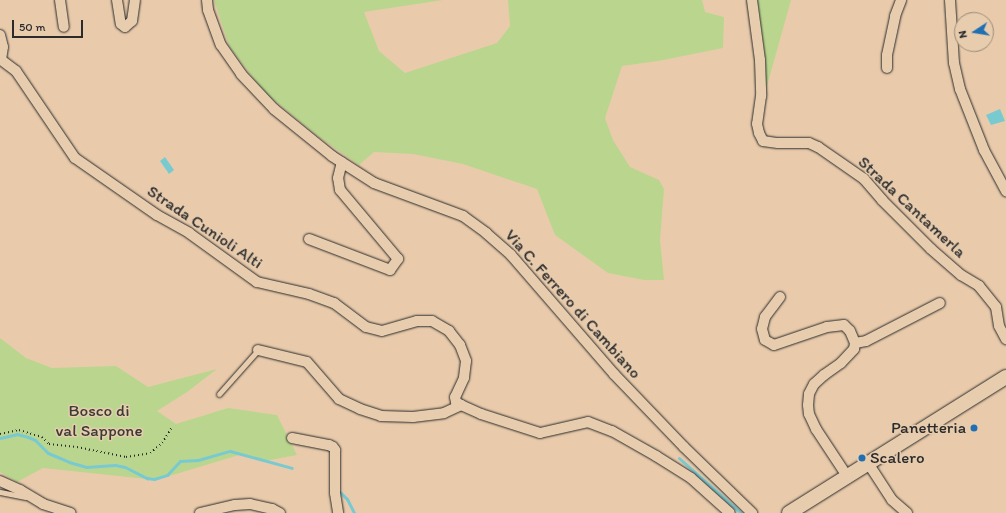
<!DOCTYPE html>
<html>
<head>
<meta charset="utf-8">
<style>
  body { margin:0 }
  #map { position:relative; width:1006px; height:513px; overflow:hidden; background:#e9cbab; font-family:Itim,sans-serif }
  div>[style] { position:absolute }
  .green>* { inset:0; background:#bad68e }
  .water>* { inset:0; background:#79cad0 }
  .stream>* { height:3px; margin:-1.5px; padding:0 1.5px; transform-origin:1.5px; border-radius:1.5px; background:#79cad0 }
  .path>* { height:1.5px; margin-top:-0.75px; transform-origin:0; background:repeating-linear-gradient(90deg,#2b2b2b 0 1px,transparent 0 4px) }
  .roads { filter:drop-shadow(0 0 1px #2b2b2b) drop-shadow(0 0 1px #2b2b2b) }
  .service>* { height:5px; margin:-2.5px; padding:0 2.5px; transform-origin:2.5px; border-radius:2.5px; background:#e7ccae }
  .minor>* { height:10px; margin:-5px; padding:0 5px; transform-origin:5px; border-radius:5px; background:#e7ccae }
  .secondary>* { height:14px; margin:-7px; padding:0 7px; transform-origin:7px; border-radius:7px; background:#e7ccae }
  .dots>* { width:11px; height:11px; translate:-50% -50%; box-sizing:border-box; border:2px solid #e7ccae; border-radius:50% }
  span { translate:-50% -50%; white-space:nowrap; text-align:center; line-height:1.15; -webkit-text-stroke:3px #e7ccae; paint-order:stroke }
  .street-label { font-size:17px; color:#2b2b2b }
  .park-label { font-size:17px; color:#393c35 }
  .poi-label { font-size:17px; color:#2b2b2b }
  .right { translate:-100% -50%; text-align:right }
  .left { translate:0 -50%; text-align:left }
  .north { position:absolute; left:954px; top:12px; width:40px; height:40px; box-sizing:border-box; background:#e7ccae; border:1px solid #9c8c7a; border-radius:50%; rotate:258deg; font-size:11px; font-weight:700; line-height:16px; text-align:center; color:#2b2b2b }
  .north::after { content:''; display:block; margin:auto; width:14px; height:18px; background:#1f6fb2; clip-path:polygon(50% 0,100% 100%,50% 72%,0 100%) }
  .scale { position:absolute; left:12px; top:20px; width:71px; height:18px; box-sizing:border-box; border:2px solid #2b2b2b; border-top:0; padding-left:5px; font-size:12px; line-height:14px; white-space:nowrap; color:#2b2b2b; -webkit-text-stroke:3px #e7ccae; paint-order:stroke }
</style>
</head>
<body>
<div id="map">
  <div class="green">
    <i style="clip-path:polygon(214px 0,443px 0,364px 12px,379px 51px,405px 73px,497px 43px,510px 26px,508px 0,702px 0,705px 12px,724px 17px,723px 48px,658px 61px,622px 66px,605px 118px,613px 140px,630px 167px,659px 180px,664px 189px,660px 240px,664px 280px,644px 280px,608px 273px,555px 235px,537px 189px,463px 164px,413px 154px,374px 152px,359px 165px,319px 137px,264px 92px,229px 46px)"></i>
    <i style="clip-path:polygon(746px 0,791px 0,758px 118px,753px 38px)"></i>
    <i style="clip-path:polygon(0 338px,26px 358px,52px 368px,116px 366px,148px 387px,217px 369px,187px 392px,157px 411px,176px 424px,228px 408px,277px 415px,297px 455px,265px 461px,239px 455px,156px 480px,43px 468px,17px 482px,0 472px)"></i>
  </div>
  <div class="water">
    <i style="clip-path:polygon(1000px 109px,1005px 121px,991px 125px,986px 115px)"></i>
    <i style="clip-path:polygon(165px 157px,174px 170px,169px 174px,160px 161px)"></i>
  </div>
  <div class="stream">
    <i style="left:0;top:438px;width:17px;rotate:-13deg"></i>
    <i style="left:17px;top:434px;width:11px;rotate:15deg"></i>
    <i style="left:28px;top:437px;width:8px;rotate:23deg"></i>
    <i style="left:35px;top:440px;width:18px;rotate:45deg"></i>
    <i style="left:48px;top:453px;width:23px;rotate:23deg"></i>
    <i style="left:69px;top:462px;width:18px;rotate:16deg"></i>
    <i style="left:86px;top:467px;width:29px;rotate:-4deg"></i>
    <i style="left:115px;top:465px;width:10px;rotate:11deg"></i>
    <i style="left:125px;top:467px;width:25px;rotate:27deg"></i>
    <i style="left:147px;top:478px;width:7px;rotate:8deg"></i>
    <i style="left:154px;top:479px;width:14px;rotate:-17deg"></i>
    <i style="left:167px;top:475px;width:19px;rotate:-47deg"></i>
    <i style="left:180px;top:461px;width:18px;rotate:-3deg"></i>
    <i style="left:198px;top:460px;width:33px;rotate:-16deg"></i>
    <i style="left:230px;top:451px;width:64px;rotate:15.3deg"></i>
    <i style="left:679px;top:458px;width:83px;rotate:41.6deg"></i>
    <i style="left:340px;top:492px;width:10px;rotate:45deg"></i>
    <i style="left:347px;top:499px;width:16px;rotate:63deg"></i>
  </div>
  <div class="path">
    <i style="left:0;top:434px;width:19px;rotate:-12deg"></i>
    <i style="left:19px;top:430px;width:24px;rotate:17deg"></i>
    <i style="left:42px;top:437px;width:10px;rotate:45deg"></i>
    <i style="left:49px;top:444px;width:28px;rotate:6deg"></i>
    <i style="left:77px;top:447px;width:50px;rotate:11.5deg"></i>
    <i style="left:126px;top:457px;width:24px;rotate:-9deg"></i>
    <i style="left:150px;top:453px;width:16px;rotate:-40deg"></i>
    <i style="left:162px;top:443px;width:19px;rotate:-58deg"></i>
  </div>
  <div class="roads">
    <div class="service">
      <i style="left:219px;top:394px;width:59px;rotate:-48.4deg"></i>
      <i style="left:0;top:492px;width:26px;rotate:11deg"></i>
    </div>
    <div class="minor">
      <i style="left:60px;top:0;width:27px;rotate:82deg"></i>
      <i style="left:117px;top:0;width:24px;rotate:81deg"></i>
      <i style="left:121px;top:24px;width:5px;rotate:37deg"></i>
      <i style="left:125px;top:27px;width:9px;rotate:-41deg"></i>
      <i style="left:132px;top:21px;width:21px;rotate:-82deg"></i>
      <i style="left:207px;top:0;width:10px;rotate:84deg"></i>
      <i style="left:208px;top:10px;width:37px;rotate:70deg"></i>
      <i style="left:221px;top:45px;width:35px;rotate:55deg"></i>
      <i style="left:241px;top:74px;width:48px;rotate:46.7deg"></i>
      <i style="left:274px;top:109px;width:75px;rotate:39deg"></i>
      <i style="left:332px;top:156px;width:50px;rotate:32.7deg"></i>
      <i style="left:374px;top:183px;width:95px;rotate:20.3deg"></i>
      <i style="left:463px;top:216px;width:29px;rotate:36deg"></i>
      <i style="left:486px;top:233px;width:33px;rotate:41deg"></i>
      <i style="left:511px;top:255px;width:157px;rotate:49.1deg"></i>
      <i style="left:614px;top:374px;width:101px;rotate:46.2deg"></i>
      <i style="left:684px;top:447px;width:95px;rotate:44.1deg"></i>
      <i style="left:752px;top:0;width:61px;rotate:82.4deg"></i>
      <i style="left:760px;top:60px;width:36px;rotate:88deg"></i>
      <i style="left:761px;top:96px;width:28px;rotate:98deg"></i>
      <i style="left:757px;top:124px;width:9px;rotate:77deg"></i>
      <i style="left:759px;top:133px;width:9px;rotate:63deg"></i>
      <i style="left:763px;top:141px;width:15px;rotate:8deg"></i>
      <i style="left:778px;top:143px;width:31px"></i>
      <i style="left:809px;top:143px;width:10px;rotate:24deg"></i>
      <i style="left:818px;top:147px;width:56px;rotate:34.8deg"></i>
      <i style="left:864px;top:179px;width:28px;rotate:49deg"></i>
      <i style="left:882px;top:200px;width:69px;rotate:45deg"></i>
      <i style="left:931px;top:249px;width:40px;rotate:41deg"></i>
      <i style="left:961px;top:275px;width:21px;rotate:31deg"></i>
      <i style="left:979px;top:286px;width:27px;rotate:51deg"></i>
      <i style="left:996px;top:307px;width:19px;rotate:81deg"></i>
      <i style="left:999px;top:326px;width:15px;rotate:62deg"></i>
      <i style="left:950px;top:0;width:63px;rotate:86.4deg"></i>
      <i style="left:954px;top:63px;width:27px;rotate:77deg"></i>
      <i style="left:960px;top:89px;width:66px;rotate:68.5deg"></i>
      <i style="left:984px;top:150px;width:47px;rotate:61.8deg"></i>
      <i style="left:0;top:35px;width:12px;rotate:76deg"></i>
      <i style="left:3px;top:47px;width:13px;rotate:99deg"></i>
      <i style="left:0;top:59px;width:20px;rotate:37deg"></i>
      <i style="left:16px;top:71px;width:105px;rotate:55.9deg"></i>
      <i style="left:75px;top:158px;width:100px;rotate:34.8deg"></i>
      <i style="left:157px;top:215px;width:37px;rotate:29deg"></i>
      <i style="left:189px;top:233px;width:84px;rotate:35.8deg"></i>
      <i style="left:257px;top:282px;width:53px;rotate:13deg"></i>
      <i style="left:309px;top:294px;width:27px;rotate:20deg"></i>
      <i style="left:334px;top:303px;width:40px;rotate:37deg"></i>
      <i style="left:366px;top:327px;width:16px;rotate:14deg"></i>
      <i style="left:382px;top:331px;width:36px;rotate:-16deg"></i>
      <i style="left:417px;top:321px;width:15px"></i>
      <i style="left:432px;top:321px;width:20px;rotate:30deg"></i>
      <i style="left:449px;top:331px;width:18px;rotate:52deg"></i>
      <i style="left:460px;top:345px;width:17px;rotate:69deg"></i>
      <i style="left:466px;top:361px;width:17px;rotate:97deg"></i>
      <i style="left:464px;top:378px;width:21px;rotate:115deg"></i>
      <i style="left:455px;top:397px;width:5px;rotate:79deg"></i>
      <i style="left:456px;top:402px;width:6px;rotate:31deg"></i>
      <i style="left:461px;top:405px;width:22px;rotate:24deg"></i>
      <i style="left:481px;top:414px;width:62px;rotate:17.9deg"></i>
      <i style="left:540px;top:433px;width:49px;rotate:-12.9deg"></i>
      <i style="left:588px;top:422px;width:26px;rotate:21deg"></i>
      <i style="left:612px;top:431px;width:51px;rotate:29.6deg"></i>
      <i style="left:656px;top:456px;width:41px;rotate:32.2deg"></i>
      <i style="left:691px;top:478px;width:52px;rotate:41.9deg"></i>
      <i style="left:887px;top:68px;width:13px;rotate:-90deg"></i>
      <i style="left:887px;top:55px;width:40px;rotate:-78deg"></i>
      <i style="left:895px;top:16px;width:17px;rotate:-69deg"></i>
      <i style="left:309px;top:239px;width:87px;rotate:20.9deg"></i>
      <i style="left:390px;top:270px;width:14px;rotate:-54deg"></i>
      <i style="left:398px;top:259px;width:90px;rotate:-130deg"></i>
      <i style="left:340px;top:190px;width:12px;rotate:-99deg"></i>
      <i style="left:338px;top:178px;width:16px;rotate:-76deg"></i>
      <i style="left:780px;top:297px;width:25px;rotate:127deg"></i>
      <i style="left:765px;top:317px;width:12px;rotate:104deg"></i>
      <i style="left:762px;top:329px;width:11px;rotate:75deg"></i>
      <i style="left:765px;top:340px;width:10px;rotate:29deg"></i>
      <i style="left:774px;top:345px;width:56px;rotate:-18.8deg"></i>
      <i style="left:827px;top:327px;width:17px;rotate:-7deg"></i>
      <i style="left:844px;top:325px;width:8px;rotate:45deg"></i>
      <i style="left:850px;top:331px;width:13px;rotate:67deg"></i>
      <i style="left:855px;top:343px;width:6px;rotate:99deg"></i>
      <i style="left:854px;top:349px;width:19px;rotate:133deg"></i>
      <i style="left:841px;top:363px;width:21px;rotate:145deg"></i>
      <i style="left:824px;top:375px;width:13px;rotate:138deg"></i>
      <i style="left:814px;top:384px;width:11px;rotate:117deg"></i>
      <i style="left:809px;top:394px;width:11px;rotate:95deg"></i>
      <i style="left:808px;top:405px;width:9px;rotate:84deg"></i>
      <i style="left:809px;top:414px;width:17px;rotate:65deg"></i>
      <i style="left:816px;top:429px;width:56px;rotate:56.6deg"></i>
      <i style="left:855px;top:343px;width:11px;rotate:-10deg"></i>
      <i style="left:866px;top:341px;width:83px;rotate:-27.2deg"></i>
      <i style="left:258px;top:350px;width:50px;rotate:13.8deg"></i>
      <i style="left:307px;top:362px;width:49px;rotate:49.1deg"></i>
      <i style="left:339px;top:399px;width:23px;rotate:25deg"></i>
      <i style="left:360px;top:409px;width:22px;rotate:18deg"></i>
      <i style="left:381px;top:416px;width:32px;rotate:2deg"></i>
      <i style="left:413px;top:417px;width:31px;rotate:-7deg"></i>
      <i style="left:444px;top:413px;width:19px;rotate:-25deg"></i>
      <i style="left:292px;top:438px;width:38px;rotate:11deg"></i>
      <i style="left:329px;top:445px;width:4px;rotate:27deg"></i>
      <i style="left:333px;top:447px;width:4px;rotate:56deg"></i>
      <i style="left:335px;top:450px;width:43px;rotate:90deg"></i>
      <i style="left:335px;top:493px;width:20px;rotate:81deg"></i>
      <i style="left:868px;top:463px;width:44px;rotate:57deg"></i>
      <i style="left:892px;top:500px;width:20px;rotate:41deg"></i>
      <i style="left:0;top:481px;width:22px;rotate:24deg"></i>
      <i style="left:20px;top:490px;width:27px;rotate:31deg"></i>
      <i style="left:43px;top:504px;width:29px;rotate:18deg"></i>
      <i style="left:200px;top:513px;width:36px;rotate:-13deg"></i>
      <i style="left:235px;top:505px;width:15px;rotate:-4deg"></i>
      <i style="left:250px;top:504px;width:23px;rotate:13deg"></i>
      <i style="left:272px;top:509px;width:9px;rotate:27deg"></i>
    </div>
    <div class="secondary">
      <i style="left:789px;top:513px;width:256px;rotate:-32.1deg"></i>
    </div>
  </div>
  <div class="dots">
    <i style="left:974px;top:428px;background:#1f6fb2"></i>
    <i style="left:862px;top:458px;background:#1f6fb2"></i>
  </div>
  <div class="street-label">
    <span style="left:912px;top:207px;rotate:43deg">Strada Cantamerla</span>
    <span style="left:205px;top:227px;rotate:34deg">Strada Cunioli Alti</span>
    <span style="left:573px;top:304px;rotate:48deg">Via C. Ferrero di Cambiano</span>
  </div>
  <div class="park-label">
    <span style="left:99px;top:421px">Bosco di<br>val Sappone</span>
  </div>
  <div class="poi-label">
    <span class="right" style="left:966px;top:428px">Panetteria</span>
    <span class="left" style="left:870px;top:458px">Scalero</span>
  </div>
  <div class="north">N</div>
  <div class="scale">50 m</div>
</div>
</body>
</html>
